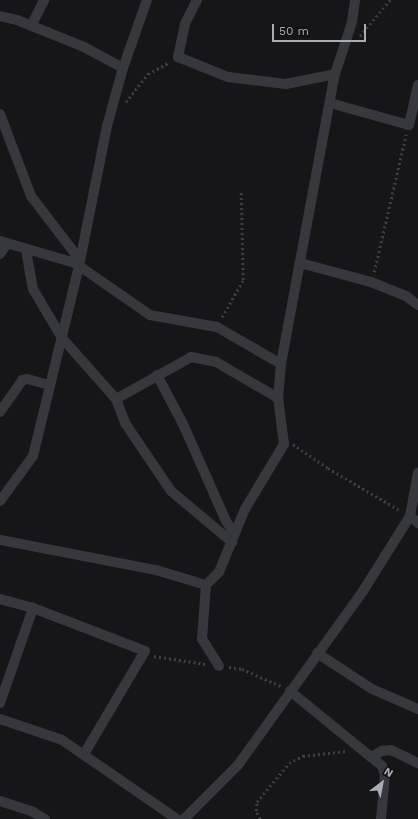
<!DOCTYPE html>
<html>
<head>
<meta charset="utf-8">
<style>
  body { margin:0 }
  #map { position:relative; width:418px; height:819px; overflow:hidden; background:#161618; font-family:"Work Sans",sans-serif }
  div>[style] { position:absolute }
  .path>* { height:2.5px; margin-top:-1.25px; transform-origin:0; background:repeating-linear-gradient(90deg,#3d3f44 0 2px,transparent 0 5px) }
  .street>* { height:10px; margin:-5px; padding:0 5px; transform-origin:5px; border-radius:5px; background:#37383d }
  span { translate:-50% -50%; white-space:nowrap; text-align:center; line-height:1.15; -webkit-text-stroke:3px #111113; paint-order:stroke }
  .north { position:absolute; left:362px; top:763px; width:40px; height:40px; -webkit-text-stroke:3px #111113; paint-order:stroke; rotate:32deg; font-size:11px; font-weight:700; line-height:16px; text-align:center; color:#a8adb8 }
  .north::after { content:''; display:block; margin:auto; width:14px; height:18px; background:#a8adb8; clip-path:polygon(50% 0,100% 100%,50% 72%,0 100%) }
  .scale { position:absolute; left:272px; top:24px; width:94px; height:18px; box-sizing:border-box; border:2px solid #a8adb8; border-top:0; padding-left:5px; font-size:12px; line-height:14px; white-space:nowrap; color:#a8adb8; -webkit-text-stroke:3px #111113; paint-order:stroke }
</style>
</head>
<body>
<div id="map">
  <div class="path">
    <i style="left:360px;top:36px;width:47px;rotate:-50.2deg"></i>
    <i style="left:126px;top:102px;width:36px;rotate:-52deg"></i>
    <i style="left:148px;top:74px;width:25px;rotate:-29deg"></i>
    <i style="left:374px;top:272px;width:141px;rotate:-76.9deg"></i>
    <i style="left:222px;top:317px;width:43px;rotate:-60.4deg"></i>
    <i style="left:243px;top:280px;width:88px;rotate:-91.3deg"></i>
    <i style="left:293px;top:444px;width:42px;rotate:34.4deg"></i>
    <i style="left:328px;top:468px;width:85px;rotate:30.5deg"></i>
    <i style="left:154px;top:656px;width:52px;rotate:8.9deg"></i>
    <i style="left:229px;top:667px;width:13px;rotate:9deg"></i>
    <i style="left:242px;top:669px;width:43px;rotate:23.6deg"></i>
    <i style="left:260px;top:819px;width:9px;rotate:-117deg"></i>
    <i style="left:256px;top:811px;width:9px;rotate:-84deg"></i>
    <i style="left:257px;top:802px;width:50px;rotate:-50.6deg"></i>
    <i style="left:289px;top:763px;width:16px;rotate:-27deg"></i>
    <i style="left:303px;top:756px;width:44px;rotate:-6.5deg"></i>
  </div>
  <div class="street">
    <i style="left:197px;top:0;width:27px;rotate:117deg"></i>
    <i style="left:185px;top:24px;width:34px;rotate:102deg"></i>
    <i style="left:178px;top:57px;width:54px;rotate:21.8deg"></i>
    <i style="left:228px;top:77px;width:58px;rotate:6.9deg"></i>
    <i style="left:286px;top:84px;width:50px;rotate:-11.5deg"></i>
    <i style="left:0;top:16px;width:17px;rotate:13deg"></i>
    <i style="left:17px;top:20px;width:72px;rotate:21.9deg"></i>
    <i style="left:84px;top:47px;width:44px;rotate:28.3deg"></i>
    <i style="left:31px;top:26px;width:29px;rotate:-63deg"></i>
    <i style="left:330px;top:103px;width:82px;rotate:15.6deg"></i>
    <i style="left:409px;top:125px;width:41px;rotate:-77.3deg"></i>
    <i style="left:0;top:114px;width:88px;rotate:69.3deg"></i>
    <i style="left:31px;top:196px;width:81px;rotate:52.6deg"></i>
    <i style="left:0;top:241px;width:78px;rotate:16.3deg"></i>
    <i style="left:75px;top:263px;width:91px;rotate:34.7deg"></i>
    <i style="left:150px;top:315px;width:68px;rotate:10.2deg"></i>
    <i style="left:217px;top:327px;width:74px;rotate:30deg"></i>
    <i style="left:26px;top:250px;width:40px;rotate:80deg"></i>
    <i style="left:33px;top:289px;width:57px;rotate:59.4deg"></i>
    <i style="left:62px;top:338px;width:81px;rotate:48.5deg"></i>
    <i style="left:116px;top:399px;width:26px;rotate:69deg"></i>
    <i style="left:125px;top:423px;width:82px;rotate:55.9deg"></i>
    <i style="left:171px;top:491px;width:80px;rotate:39.9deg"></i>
    <i style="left:0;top:254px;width:11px;rotate:-56deg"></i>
    <i style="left:300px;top:263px;width:73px;rotate:15deg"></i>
    <i style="left:371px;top:282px;width:38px;rotate:22deg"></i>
    <i style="left:406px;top:296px;width:15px;rotate:37deg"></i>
    <i style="left:157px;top:375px;width:55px;rotate:62deg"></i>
    <i style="left:183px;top:424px;width:106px;rotate:66.1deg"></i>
    <i style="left:226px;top:521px;width:14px;rotate:56deg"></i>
    <i style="left:116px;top:399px;width:86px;rotate:-29.2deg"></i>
    <i style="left:191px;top:357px;width:25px;rotate:11deg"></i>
    <i style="left:216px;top:362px;width:72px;rotate:30.1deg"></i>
    <i style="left:0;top:412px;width:39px;rotate:-55deg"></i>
    <i style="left:22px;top:380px;width:5px;rotate:-11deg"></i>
    <i style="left:27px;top:379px;width:24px;rotate:15deg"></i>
    <i style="left:0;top:501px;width:56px;rotate:-53.7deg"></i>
    <i style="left:33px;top:456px;width:195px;rotate:-76.4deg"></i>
    <i style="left:79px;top:266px;width:143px;rotate:-78.7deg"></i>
    <i style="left:107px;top:126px;width:60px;rotate:-74.6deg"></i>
    <i style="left:123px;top:68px;width:72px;rotate:-70.6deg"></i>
    <i style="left:410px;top:516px;width:11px;rotate:41deg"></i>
    <i style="left:0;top:540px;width:159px;rotate:10.9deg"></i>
    <i style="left:156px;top:570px;width:52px;rotate:16.7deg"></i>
    <i style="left:0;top:599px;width:34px;rotate:15deg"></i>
    <i style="left:33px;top:608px;width:120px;rotate:21deg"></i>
    <i style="left:145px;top:651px;width:120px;rotate:120.6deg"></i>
    <i style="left:317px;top:653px;width:66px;rotate:33.2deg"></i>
    <i style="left:372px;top:689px;width:50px;rotate:23.5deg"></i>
    <i style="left:219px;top:666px;width:32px;rotate:-122deg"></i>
    <i style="left:202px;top:639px;width:54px;rotate:-85.8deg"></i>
    <i style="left:206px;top:585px;width:18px;rotate:-45deg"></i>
    <i style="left:219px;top:572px;width:68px;rotate:-67.6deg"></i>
    <i style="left:245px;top:509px;width:76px;rotate:-59deg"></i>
    <i style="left:284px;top:444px;width:46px;rotate:-97.4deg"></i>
    <i style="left:278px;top:398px;width:34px;rotate:-85deg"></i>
    <i style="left:281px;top:364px;width:295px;rotate:-79.5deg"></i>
    <i style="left:335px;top:74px;width:55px;rotate:-71.9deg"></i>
    <i style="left:352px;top:22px;width:22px;rotate:-82deg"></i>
    <i style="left:290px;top:691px;width:119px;rotate:39.2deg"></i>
    <i style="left:382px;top:766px;width:9px;rotate:72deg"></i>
    <i style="left:385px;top:775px;width:44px;rotate:95.2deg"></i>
    <i style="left:0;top:703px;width:101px;rotate:-70.8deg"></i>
    <i style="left:0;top:719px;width:65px;rotate:18.7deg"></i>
    <i style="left:62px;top:740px;width:140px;rotate:34.5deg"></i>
    <i style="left:371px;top:757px;width:13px;rotate:-29deg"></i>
    <i style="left:382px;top:751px;width:9px;rotate:-6deg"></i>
    <i style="left:391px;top:750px;width:30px;rotate:26deg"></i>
    <i style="left:0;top:801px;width:35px;rotate:18deg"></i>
    <i style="left:33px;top:812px;width:14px;rotate:30deg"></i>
    <i style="left:184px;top:819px;width:76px;rotate:-45deg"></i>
    <i style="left:238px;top:765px;width:214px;rotate:-54.3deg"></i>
    <i style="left:363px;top:591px;width:89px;rotate:-57.9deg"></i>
    <i style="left:410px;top:516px;width:44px;rotate:-79.5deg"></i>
  </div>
  <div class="north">N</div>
  <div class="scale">50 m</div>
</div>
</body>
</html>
